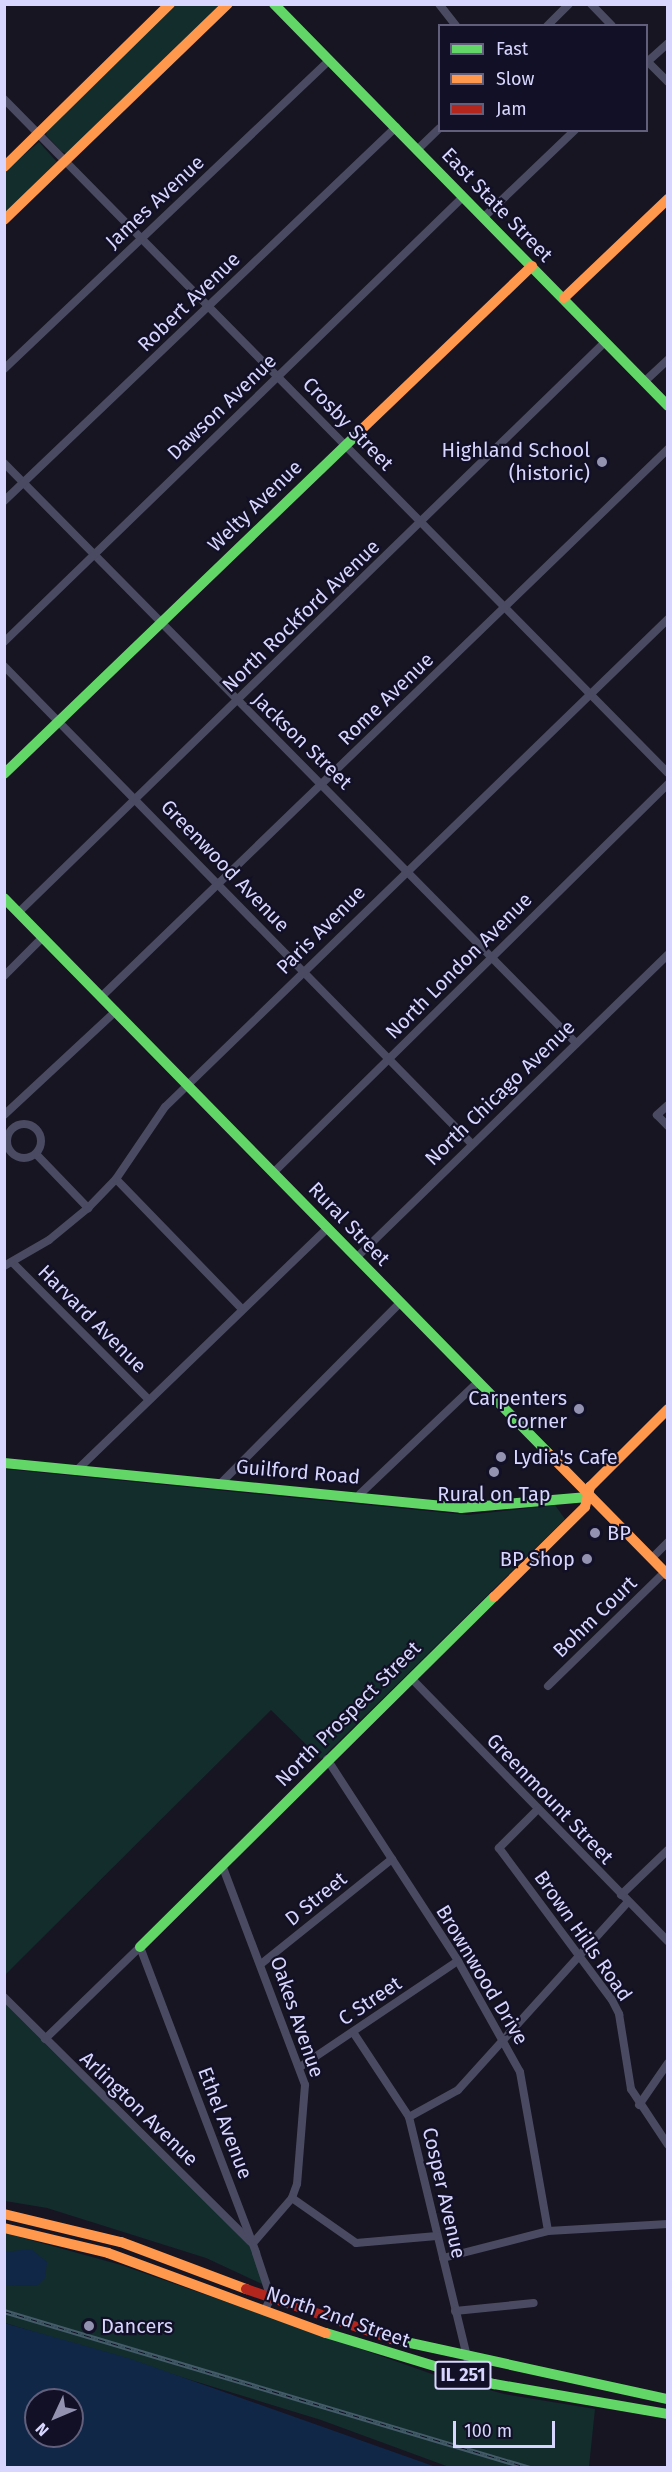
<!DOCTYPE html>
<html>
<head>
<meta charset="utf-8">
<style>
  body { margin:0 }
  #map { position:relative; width:672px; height:2472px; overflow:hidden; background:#161521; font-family:"Fira Sans",sans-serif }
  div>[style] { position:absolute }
  .green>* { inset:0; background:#132c2c }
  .water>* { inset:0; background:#102747 }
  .street>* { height:8px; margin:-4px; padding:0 4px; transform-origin:4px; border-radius:4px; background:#4a4b62 }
  .street>.ring { margin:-4px; padding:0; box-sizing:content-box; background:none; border:8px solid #4a4b62; border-radius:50% }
  .fast>* { height:10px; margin:-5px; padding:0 5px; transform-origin:5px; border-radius:5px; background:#63d668 }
  .slow>* { height:10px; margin:-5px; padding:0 5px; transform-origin:5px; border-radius:5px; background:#ff974d }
  .jam>* { height:10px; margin:-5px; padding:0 5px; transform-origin:5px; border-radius:5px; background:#b3261e }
  .rail>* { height:4.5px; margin-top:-2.25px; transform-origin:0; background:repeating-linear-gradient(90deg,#121026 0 7px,#445b69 0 14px); box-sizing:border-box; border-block:2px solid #445b69 }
  .dots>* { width:16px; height:16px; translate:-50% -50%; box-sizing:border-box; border:3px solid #121026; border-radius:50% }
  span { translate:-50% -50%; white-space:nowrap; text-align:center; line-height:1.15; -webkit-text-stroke:4.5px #121026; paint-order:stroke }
  .shield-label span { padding:2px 4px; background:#121026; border:2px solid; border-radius:4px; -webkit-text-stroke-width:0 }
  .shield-label { font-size:18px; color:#d8d6fe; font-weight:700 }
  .street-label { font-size:20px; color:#d8d6fe }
  .poi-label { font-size:20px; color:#d8d6fe }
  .right { translate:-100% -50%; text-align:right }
  .left { translate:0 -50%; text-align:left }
  .frame { position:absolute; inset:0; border:6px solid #d8d6fe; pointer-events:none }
  .legend { position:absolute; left:438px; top:24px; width:210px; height:108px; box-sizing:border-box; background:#121026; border:2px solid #615f7c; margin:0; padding:8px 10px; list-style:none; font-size:18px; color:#d8d6fe }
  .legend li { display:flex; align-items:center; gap:12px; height:30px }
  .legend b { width:30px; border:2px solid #615f7c }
  .north { position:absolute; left:24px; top:2388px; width:60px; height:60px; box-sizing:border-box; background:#121026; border:2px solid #615f7c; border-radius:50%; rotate:226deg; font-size:16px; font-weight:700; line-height:24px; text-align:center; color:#d8d6fe }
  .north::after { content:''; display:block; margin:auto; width:21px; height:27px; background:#9492b1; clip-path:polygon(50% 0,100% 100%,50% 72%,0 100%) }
  .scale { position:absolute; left:453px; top:2421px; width:102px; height:27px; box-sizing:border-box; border:3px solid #d8d6fe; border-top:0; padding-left:8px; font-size:18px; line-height:21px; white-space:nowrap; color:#d8d6fe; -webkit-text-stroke:4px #121026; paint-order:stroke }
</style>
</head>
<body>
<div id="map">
  <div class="green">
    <i style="clip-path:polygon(176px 5px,222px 5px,67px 154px,61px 151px,46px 135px,48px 129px)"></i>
    <i style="clip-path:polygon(39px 142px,57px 162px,5px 216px,5px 171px)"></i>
    <i style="clip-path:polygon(5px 1469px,468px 1515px,555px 1505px,565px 1519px,321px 1759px,271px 1710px,5px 1975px)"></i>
    <i style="clip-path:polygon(4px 1997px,253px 2243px,262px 2284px,206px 2258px,47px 2208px,5px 2201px)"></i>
    <i style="clip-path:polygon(5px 2233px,121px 2265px,432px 2374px,504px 2394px,595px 2409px,589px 2467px,449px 2467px,321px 2420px,5px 2323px)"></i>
  </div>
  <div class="water">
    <i style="clip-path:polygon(31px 2249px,47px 2262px,45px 2278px,37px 2286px,5px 2285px,5px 2252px)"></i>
    <i style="clip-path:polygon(evenodd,4px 2323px,128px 2358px,436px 2467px,5px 2467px,4px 2323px,36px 2400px,72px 2400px,72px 2436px,36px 2436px,36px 2400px)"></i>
  </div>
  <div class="street">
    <i style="left:439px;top:4px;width:28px;rotate:52deg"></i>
    <i style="left:591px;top:4px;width:30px;rotate:46deg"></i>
    <i style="left:547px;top:26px;width:31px;rotate:-45deg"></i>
    <i style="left:646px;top:60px;width:31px;rotate:45deg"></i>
    <i style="left:646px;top:63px;width:30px;rotate:-42deg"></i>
    <i style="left:4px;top:99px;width:946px;rotate:45.43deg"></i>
    <i style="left:418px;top:149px;width:30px;rotate:-44deg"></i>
    <i style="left:484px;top:217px;width:126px;rotate:-43.7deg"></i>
    <i style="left:4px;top:369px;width:449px;rotate:-43.5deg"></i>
    <i style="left:644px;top:382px;width:33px;rotate:-43deg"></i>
    <i style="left:4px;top:463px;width:815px;rotate:45.4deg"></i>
    <i style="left:4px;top:501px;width:542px;rotate:-43.65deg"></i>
    <i style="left:4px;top:642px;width:639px;rotate:-44.11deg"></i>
    <i style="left:4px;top:666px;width:668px;rotate:45.61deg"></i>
    <i style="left:19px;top:912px;width:817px;rotate:-44.21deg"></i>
    <i style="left:4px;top:976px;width:55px;rotate:-45deg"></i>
    <i style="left:101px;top:997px;width:789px;rotate:-44.02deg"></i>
    <i style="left:668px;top:1105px;width:15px;rotate:138deg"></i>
    <i style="left:657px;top:1115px;width:16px;rotate:45deg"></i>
    <i style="left:4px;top:1115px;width:153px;rotate:-42.9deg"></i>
    <i class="ring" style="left:7px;top:1124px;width:26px;height:26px"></i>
    <i style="left:37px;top:1155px;width:74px;rotate:46.1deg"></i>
    <i style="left:274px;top:1172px;width:553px;rotate:-44.56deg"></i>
    <i style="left:116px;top:1179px;width:181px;rotate:45.9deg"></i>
    <i style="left:357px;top:1257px;width:434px;rotate:-44.2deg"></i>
    <i style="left:12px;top:1262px;width:194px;rotate:45.2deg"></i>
    <i style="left:4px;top:1266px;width:52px;rotate:-30deg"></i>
    <i style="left:49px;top:1240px;width:50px;rotate:-39.4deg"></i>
    <i style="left:88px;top:1208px;width:40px;rotate:-46deg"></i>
    <i style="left:116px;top:1179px;width:87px;rotate:-55.8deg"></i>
    <i style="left:165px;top:1107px;width:701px;rotate:-44.13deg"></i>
    <i style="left:77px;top:1470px;width:349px;rotate:-44deg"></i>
    <i style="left:220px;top:1484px;width:255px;rotate:-45.2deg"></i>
    <i style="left:360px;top:1494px;width:161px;rotate:-43.5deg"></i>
    <i style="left:652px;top:1558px;width:23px;rotate:-45deg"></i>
    <i style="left:411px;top:1678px;width:368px;rotate:45.7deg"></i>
    <i style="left:548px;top:1686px;width:163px;rotate:-44.3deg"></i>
    <i style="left:327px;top:1759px;width:241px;rotate:57deg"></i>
    <i style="left:458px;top:1961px;width:127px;rotate:60.8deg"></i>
    <i style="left:520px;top:2072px;width:161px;rotate:80deg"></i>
    <i style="left:537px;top:1810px;width:54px;rotate:135deg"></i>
    <i style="left:499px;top:1848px;width:189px;rotate:53.4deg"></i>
    <i style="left:612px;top:2000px;width:16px;rotate:63deg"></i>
    <i style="left:619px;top:2014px;width:76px;rotate:80.9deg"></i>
    <i style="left:631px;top:2089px;width:67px;rotate:56.5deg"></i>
    <i style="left:222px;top:1865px;width:235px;rotate:69.3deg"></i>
    <i style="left:305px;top:2085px;width:99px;rotate:94.6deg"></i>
    <i style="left:297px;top:2184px;width:15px;rotate:110deg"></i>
    <i style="left:292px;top:2198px;width:60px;rotate:130.9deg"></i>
    <i style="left:621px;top:1895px;width:65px;rotate:-43.8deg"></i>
    <i style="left:261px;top:1964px;width:168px;rotate:-38.7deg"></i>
    <i style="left:4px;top:1997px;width:348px;rotate:44.8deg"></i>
    <i style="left:353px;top:2032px;width:102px;rotate:56.6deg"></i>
    <i style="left:409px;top:2117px;width:250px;rotate:76.4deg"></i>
    <i style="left:468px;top:2360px;width:16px;rotate:101deg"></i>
    <i style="left:45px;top:2039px;width:132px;rotate:-44.1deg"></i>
    <i style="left:140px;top:1947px;width:327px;rotate:69.2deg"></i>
    <i style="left:256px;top:2253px;width:47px;rotate:71.6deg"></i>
    <i style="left:271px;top:2298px;width:15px;rotate:118deg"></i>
    <i style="left:300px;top:2067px;width:190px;rotate:-33.9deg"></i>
    <i style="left:639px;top:2105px;width:51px;rotate:-55.4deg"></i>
    <i style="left:409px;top:2117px;width:56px;rotate:-28.9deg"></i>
    <i style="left:458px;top:2090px;width:253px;rotate:-47.9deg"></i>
    <i style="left:292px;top:2198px;width:78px;rotate:35.1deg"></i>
    <i style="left:356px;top:2243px;width:81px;rotate:-4.9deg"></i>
    <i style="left:443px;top:2258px;width:108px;rotate:-14.4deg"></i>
    <i style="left:548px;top:2231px;width:120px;rotate:-3.3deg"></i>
    <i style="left:455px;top:2311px;width:79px;rotate:-5.8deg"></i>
  </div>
  <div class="fast">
    <i style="left:274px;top:4px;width:563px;rotate:45.58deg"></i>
    <i style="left:4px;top:774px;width:496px;rotate:-43.9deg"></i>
    <i style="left:4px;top:898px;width:777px;rotate:45.57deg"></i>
    <i style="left:4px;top:1463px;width:459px;rotate:5.6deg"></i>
    <i style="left:461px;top:1508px;width:127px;rotate:-5deg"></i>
    <i style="left:140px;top:1947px;width:498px;rotate:-44.7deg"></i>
    <i style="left:326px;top:2333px;width:176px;rotate:16.9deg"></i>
    <i style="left:494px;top:2384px;width:177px;rotate:9.8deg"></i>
    <i style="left:392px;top:2339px;width:282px;rotate:12.3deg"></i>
  </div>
  <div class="slow">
    <i style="left:4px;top:167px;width:233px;rotate:-44.5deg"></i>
    <i style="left:4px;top:220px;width:311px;rotate:-44deg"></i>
    <i style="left:564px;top:298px;width:144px;rotate:-43.6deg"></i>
    <i style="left:361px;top:430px;width:237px;rotate:-43.8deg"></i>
    <i style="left:548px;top:1453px;width:171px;rotate:45.5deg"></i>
    <i style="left:494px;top:1597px;width:128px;rotate:-44.7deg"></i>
    <i style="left:585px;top:1507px;width:21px;rotate:-76deg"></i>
    <i style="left:590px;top:1487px;width:110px;rotate:-45deg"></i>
    <i style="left:4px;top:2214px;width:120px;rotate:13.5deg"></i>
    <i style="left:121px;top:2242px;width:134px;rotate:20.6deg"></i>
    <i style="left:4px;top:2228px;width:107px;rotate:13.5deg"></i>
    <i style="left:108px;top:2253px;width:232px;rotate:20.2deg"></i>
  </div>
  <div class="jam">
    <i style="left:246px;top:2289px;width:154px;rotate:18.9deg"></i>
  </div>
  <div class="rail">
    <i style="left:4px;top:2311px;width:549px;rotate:16.62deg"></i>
  </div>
  <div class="dots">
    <i style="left:602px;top:462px;background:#9492b1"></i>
    <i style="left:579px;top:1409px;background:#9492b1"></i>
    <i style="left:501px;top:1457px;background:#9492b1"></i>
    <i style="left:494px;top:1472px;background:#9492b1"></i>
    <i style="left:595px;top:1533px;background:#9492b1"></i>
    <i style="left:587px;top:1559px;background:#9492b1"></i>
    <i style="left:89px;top:2326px;background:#9492b1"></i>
  </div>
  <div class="shield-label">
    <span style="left:463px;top:2375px">IL 251</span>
  </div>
  <div class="street-label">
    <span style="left:155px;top:202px;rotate:-43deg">James Avenue</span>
    <span style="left:497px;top:205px;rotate:46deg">East State Street</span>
    <span style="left:189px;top:302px;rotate:-44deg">Robert Avenue</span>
    <span style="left:222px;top:407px;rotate:-44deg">Dawson Avenue</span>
    <span style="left:348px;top:424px;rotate:46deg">Crosby Street</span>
    <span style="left:255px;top:506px;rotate:-44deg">Welty Avenue</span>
    <span style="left:301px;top:616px;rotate:-44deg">North Rockford Avenue</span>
    <span style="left:386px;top:699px;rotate:-44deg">Rome Avenue</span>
    <span style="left:302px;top:741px;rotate:44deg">Jackson Street</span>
    <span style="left:225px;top:866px;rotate:46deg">Greenwood Avenue</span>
    <span style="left:321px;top:930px;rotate:-45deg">Paris Avenue</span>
    <span style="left:459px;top:966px;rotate:-45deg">North London Avenue</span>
    <span style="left:500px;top:1093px;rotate:-44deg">North Chicago Avenue</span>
    <span style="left:349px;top:1224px;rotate:46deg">Rural Street</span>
    <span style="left:92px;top:1319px;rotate:45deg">Harvard Avenue</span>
    <span style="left:298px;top:1472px;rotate:5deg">Guilford Road</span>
    <span style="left:595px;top:1617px;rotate:-44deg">Bohm Court</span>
    <span style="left:348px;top:1714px;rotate:-45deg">North Prospect Street</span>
    <span style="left:550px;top:1799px;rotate:46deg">Greenmount Street</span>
    <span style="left:316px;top:1899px;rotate:-39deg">D Street</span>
    <span style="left:583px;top:1936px;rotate:55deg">Brown Hills Road</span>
    <span style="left:482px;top:1975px;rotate:59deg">Brownwood Drive</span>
    <span style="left:370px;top:2001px;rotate:-34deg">C Street</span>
    <span style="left:297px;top:2017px;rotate:71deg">Oakes Avenue</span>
    <span style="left:139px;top:2109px;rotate:44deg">Arlington Avenue</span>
    <span style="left:225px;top:2123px;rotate:69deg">Ethel Avenue</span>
    <span style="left:444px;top:2193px;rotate:77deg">Cosper Avenue</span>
    <span style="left:338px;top:2317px;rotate:19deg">North 2nd Street</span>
  </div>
  <div class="poi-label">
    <span class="right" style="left:590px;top:462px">Highland School<br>(historic)</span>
    <span class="right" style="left:567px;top:1410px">Carpenters<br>Corner</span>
    <span class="left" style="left:513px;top:1457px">Lydia's Cafe</span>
    <span style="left:494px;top:1494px">Rural on Tap</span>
    <span class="left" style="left:607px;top:1533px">BP</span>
    <span class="right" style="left:575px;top:1559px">BP Shop</span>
    <span class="left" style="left:101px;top:2326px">Dancers</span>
  </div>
  <div class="frame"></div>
  <ul class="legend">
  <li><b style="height:8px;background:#63d668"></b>Fast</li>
  <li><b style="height:8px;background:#ff974d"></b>Slow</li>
  <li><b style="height:8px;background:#b3261e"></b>Jam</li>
  </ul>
  <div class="north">N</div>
  <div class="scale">100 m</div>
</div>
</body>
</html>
